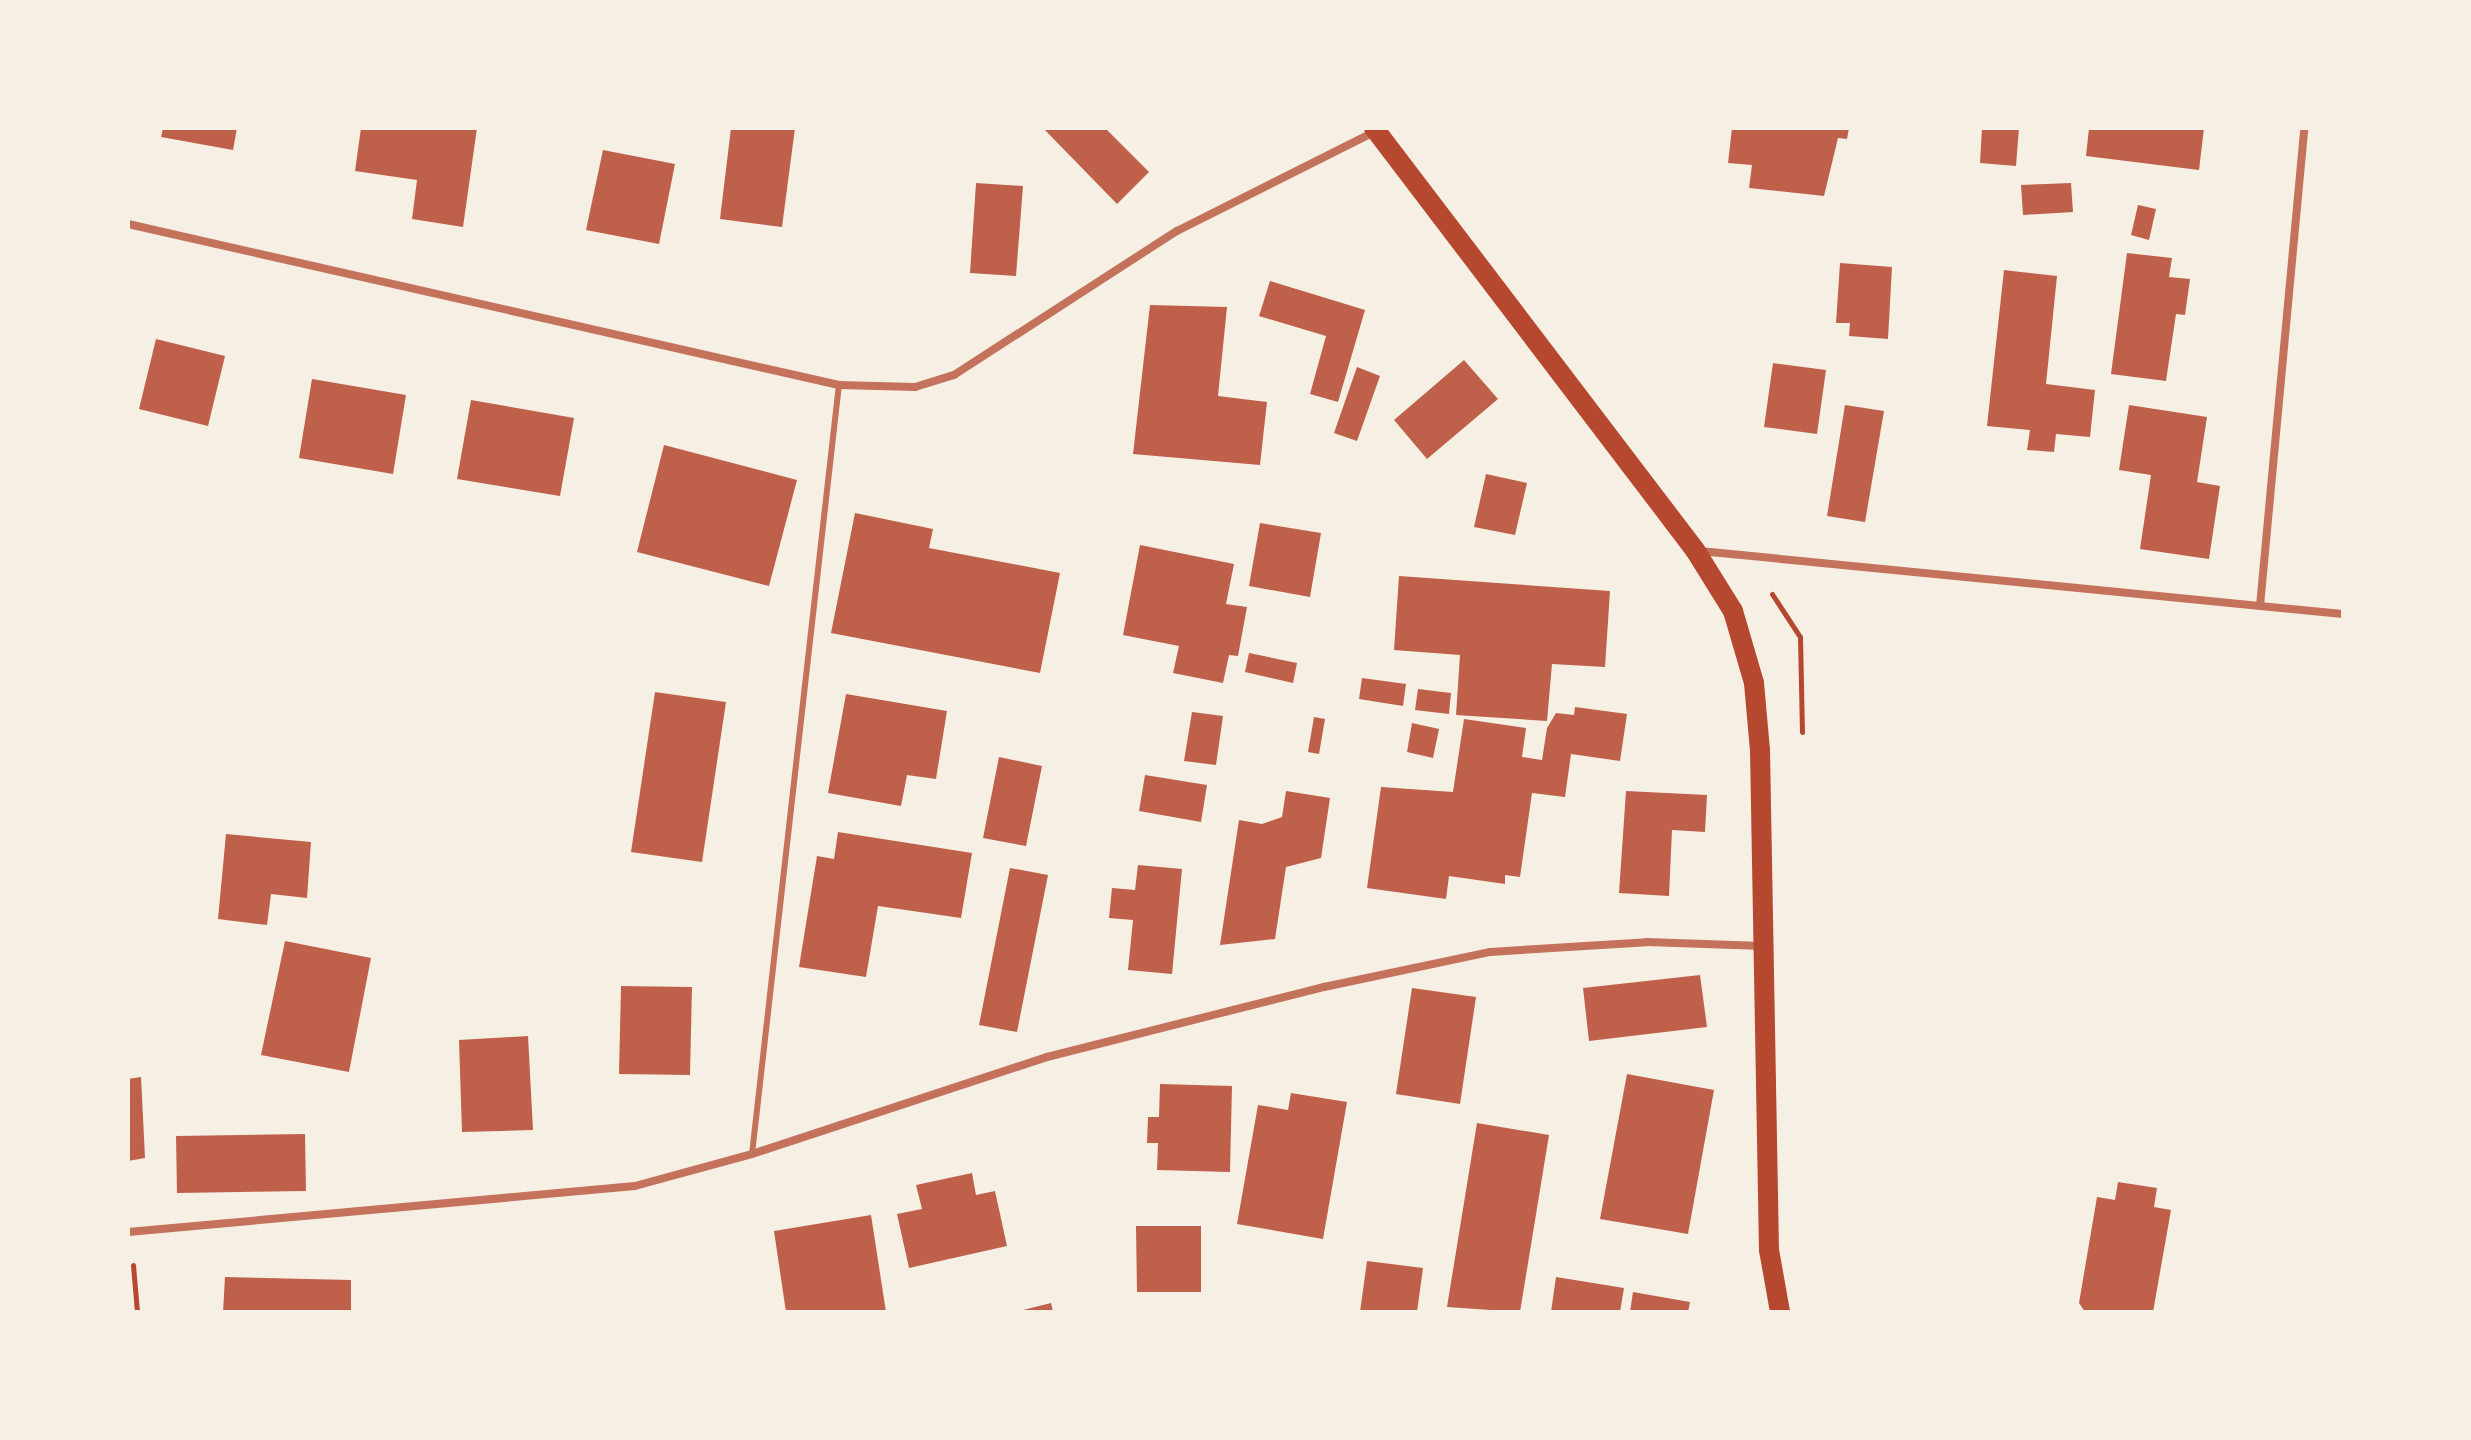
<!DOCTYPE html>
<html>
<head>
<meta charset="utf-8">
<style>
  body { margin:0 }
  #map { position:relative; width:2471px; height:1440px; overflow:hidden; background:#f6efe4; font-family:"Crimson Pro",serif }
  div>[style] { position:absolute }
  .building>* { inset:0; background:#bf614a }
  .path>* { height:5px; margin:-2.5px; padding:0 2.5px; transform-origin:2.5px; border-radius:2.5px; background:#b5482f }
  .service>* { height:6px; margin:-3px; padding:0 3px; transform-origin:3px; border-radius:3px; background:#c5725c }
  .minor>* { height:8px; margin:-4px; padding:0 4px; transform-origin:4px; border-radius:4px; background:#c5725c }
  .primary>* { height:20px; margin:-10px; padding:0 10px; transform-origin:10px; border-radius:10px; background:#b5482f }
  span { translate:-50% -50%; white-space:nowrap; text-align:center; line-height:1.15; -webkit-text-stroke:7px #f6efe4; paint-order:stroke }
  .frame { position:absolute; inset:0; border:130px solid #f6efe4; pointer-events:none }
</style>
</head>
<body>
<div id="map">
  <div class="building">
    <i style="clip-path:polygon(163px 128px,237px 128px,233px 150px,161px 137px)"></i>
    <i style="clip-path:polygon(361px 128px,477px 128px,463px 227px,412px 219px,417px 180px,355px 171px)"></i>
    <i style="clip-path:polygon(731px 128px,795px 128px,782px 227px,720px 219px)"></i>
    <i style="clip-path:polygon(1043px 128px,1105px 128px,1149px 172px,1117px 204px)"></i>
    <i style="clip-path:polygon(1732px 128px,1849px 128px,1847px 139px,1838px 138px,1824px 196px,1749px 188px,1752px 165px,1728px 163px)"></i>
    <i style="clip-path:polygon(1982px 128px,2019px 128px,2016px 166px,1980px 163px)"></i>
    <i style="clip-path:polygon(2089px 128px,2204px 128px,2199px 170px,2086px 156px)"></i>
    <i style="clip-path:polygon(603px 150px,675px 164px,659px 244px,586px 230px)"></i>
    <i style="clip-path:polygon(976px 183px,1023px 186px,1016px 276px,970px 273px)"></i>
    <i style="clip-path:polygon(2071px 183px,2073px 212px,2023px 215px,2021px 185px)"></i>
    <i style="clip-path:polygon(2138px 205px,2156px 209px,2149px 240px,2131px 235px)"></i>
    <i style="clip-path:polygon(2127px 253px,2172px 258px,2169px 277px,2190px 279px,2185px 315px,2176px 314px,2166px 381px,2111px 374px)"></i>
    <i style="clip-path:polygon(1840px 263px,1892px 267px,1888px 339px,1849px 336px,1850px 323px,1836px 323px)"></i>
    <i style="clip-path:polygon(2004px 270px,2057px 276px,2046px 384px,2095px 390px,2090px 437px,2056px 434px,2054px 452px,2027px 450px,2030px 430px,1987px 426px)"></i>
    <i style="clip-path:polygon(1270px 281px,1365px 310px,1338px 402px,1310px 394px,1326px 336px,1259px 316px)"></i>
    <i style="clip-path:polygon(1150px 305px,1227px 307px,1218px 396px,1267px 402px,1260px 465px,1133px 454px)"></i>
    <i style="clip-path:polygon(156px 339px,225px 356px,208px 426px,139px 409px)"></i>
    <i style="clip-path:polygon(1464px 360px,1498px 399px,1427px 459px,1394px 420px)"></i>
    <i style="clip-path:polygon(1773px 363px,1826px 370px,1817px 434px,1764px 427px)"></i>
    <i style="clip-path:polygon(1357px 367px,1380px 376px,1357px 441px,1334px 433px)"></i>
    <i style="clip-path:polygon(312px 379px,406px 395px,393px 474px,299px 458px)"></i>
    <i style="clip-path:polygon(471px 400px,574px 418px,560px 496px,457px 479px)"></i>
    <i style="clip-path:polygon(1845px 405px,1884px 411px,1865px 522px,1827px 516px)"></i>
    <i style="clip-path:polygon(2129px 405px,2207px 417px,2197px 482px,2220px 486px,2209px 559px,2140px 549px,2151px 475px,2119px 470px)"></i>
    <i style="clip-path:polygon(664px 445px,797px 480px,769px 586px,637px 552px)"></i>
    <i style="clip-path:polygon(1486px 474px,1527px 483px,1515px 535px,1474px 527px)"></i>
    <i style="clip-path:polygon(855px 513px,933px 529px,929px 548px,1060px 573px,1040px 673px,831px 633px)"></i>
    <i style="clip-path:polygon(1260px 523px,1321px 533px,1310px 597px,1249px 586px)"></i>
    <i style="clip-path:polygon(1140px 545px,1234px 564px,1226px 604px,1247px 607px,1238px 656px,1229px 655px,1223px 683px,1173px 673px,1179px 646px,1123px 635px)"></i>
    <i style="clip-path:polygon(1399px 576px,1610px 591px,1605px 667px,1552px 664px,1547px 721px,1456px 715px,1460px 655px,1394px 650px)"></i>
    <i style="clip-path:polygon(1249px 653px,1297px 663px,1293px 683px,1245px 672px)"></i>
    <i style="clip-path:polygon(1362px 678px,1406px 684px,1403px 706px,1359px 699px)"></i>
    <i style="clip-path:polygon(1418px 689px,1451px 693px,1449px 714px,1415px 710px)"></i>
    <i style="clip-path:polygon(655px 692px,726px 702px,702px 862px,631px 852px)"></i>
    <i style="clip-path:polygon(846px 694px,947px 711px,936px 779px,907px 775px,901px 806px,828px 793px)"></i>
    <i style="clip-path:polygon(1575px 707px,1627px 714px,1620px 761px,1571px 754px,1565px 797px,1532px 793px,1520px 877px,1505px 875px,1505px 884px,1449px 876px,1446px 899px,1367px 888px,1381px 787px,1453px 792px,1464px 719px,1526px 728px,1522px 757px,1542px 760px,1547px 728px,1556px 713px,1574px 715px)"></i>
    <i style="clip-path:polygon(1192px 712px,1223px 716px,1216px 765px,1184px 761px)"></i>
    <i style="clip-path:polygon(1314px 717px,1325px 719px,1319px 754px,1308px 752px)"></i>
    <i style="clip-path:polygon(1412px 723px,1439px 729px,1433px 758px,1407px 752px)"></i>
    <i style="clip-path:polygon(999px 757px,1042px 766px,1026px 846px,983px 838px)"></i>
    <i style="clip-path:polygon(1145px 775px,1207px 785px,1201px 822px,1139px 811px)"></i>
    <i style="clip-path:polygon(1286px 791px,1330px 798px,1321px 858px,1286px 867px,1275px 939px,1220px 945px,1239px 820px,1262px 824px,1282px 817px)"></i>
    <i style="clip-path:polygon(1626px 791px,1707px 795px,1705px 832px,1672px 830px,1669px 896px,1619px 893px)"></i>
    <i style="clip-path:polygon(838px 832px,972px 853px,961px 918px,878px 906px,866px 977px,799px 967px,817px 856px,834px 859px)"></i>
    <i style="clip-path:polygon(226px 834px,311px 842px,307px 898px,271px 894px,267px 925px,218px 919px)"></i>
    <i style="clip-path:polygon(1138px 865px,1182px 869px,1172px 974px,1128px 970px,1133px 920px,1109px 918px,1112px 888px,1135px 890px)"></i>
    <i style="clip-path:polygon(1010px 868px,1048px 875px,1017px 1032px,979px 1025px)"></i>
    <i style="clip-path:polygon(285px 941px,371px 958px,349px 1072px,261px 1055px)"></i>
    <i style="clip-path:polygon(1700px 975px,1707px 1027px,1589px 1041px,1583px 988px)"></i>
    <i style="clip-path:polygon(621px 986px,692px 987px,690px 1075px,619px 1074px)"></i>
    <i style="clip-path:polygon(1412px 988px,1476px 997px,1460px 1104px,1396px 1094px)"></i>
    <i style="clip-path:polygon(528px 1036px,533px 1130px,462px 1132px,459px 1040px)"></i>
    <i style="clip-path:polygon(1627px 1074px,1714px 1090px,1688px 1234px,1600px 1219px)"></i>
    <i style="clip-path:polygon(141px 1077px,145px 1158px,128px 1161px,128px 1079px)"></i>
    <i style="clip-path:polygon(1160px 1084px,1232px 1086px,1230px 1172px,1157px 1170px,1158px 1143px,1147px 1143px,1148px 1117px,1159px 1117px)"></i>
    <i style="clip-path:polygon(1291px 1093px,1347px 1102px,1323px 1239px,1237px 1224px,1258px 1105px,1288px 1110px)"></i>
    <i style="clip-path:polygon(1477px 1123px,1549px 1135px,1520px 1312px,1447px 1307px)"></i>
    <i style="clip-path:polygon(305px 1134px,306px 1191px,177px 1193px,176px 1136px)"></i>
    <i style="clip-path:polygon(972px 1173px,976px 1195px,995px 1191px,1007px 1246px,909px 1268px,897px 1214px,922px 1209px,916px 1185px)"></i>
    <i style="clip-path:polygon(2118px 1182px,2157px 1188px,2154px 1207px,2171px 1210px,2153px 1312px,2085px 1312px,2079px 1303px,2097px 1197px,2115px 1200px)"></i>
    <i style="clip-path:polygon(871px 1215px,886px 1312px,786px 1312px,774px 1231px)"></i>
    <i style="clip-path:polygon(1136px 1226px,1201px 1226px,1201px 1292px,1137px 1292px)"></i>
    <i style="clip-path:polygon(1367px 1261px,1423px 1268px,1417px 1312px,1360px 1312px)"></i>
    <i style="clip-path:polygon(225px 1277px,351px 1280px,351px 1312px,223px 1312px)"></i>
    <i style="clip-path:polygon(1556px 1277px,1624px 1288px,1620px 1312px,1551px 1312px)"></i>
    <i style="clip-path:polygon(1633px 1292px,1690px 1302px,1688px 1312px,1630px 1312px)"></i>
    <i style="clip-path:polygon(1051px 1303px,1053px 1312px,1019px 1312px,1019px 1311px)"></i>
  </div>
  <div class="path">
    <i style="left:1772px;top:594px;width:51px;rotate:56.9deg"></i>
    <i style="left:1800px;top:637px;width:95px;rotate:88.8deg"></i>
    <i style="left:133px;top:1265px;width:47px;rotate:85.1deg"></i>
  </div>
  <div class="service">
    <i style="left:752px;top:1154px;width:774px;rotate:-83.55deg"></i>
  </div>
  <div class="minor">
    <i style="left:128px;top:224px;width:729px;rotate:12.76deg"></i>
    <i style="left:839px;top:385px;width:76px;rotate:1.5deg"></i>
    <i style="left:915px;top:387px;width:41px;rotate:-17.1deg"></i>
    <i style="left:954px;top:375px;width:265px;rotate:-32.9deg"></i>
    <i style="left:1177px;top:231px;width:223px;rotate:-26.7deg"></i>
    <i style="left:1700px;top:551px;width:646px;rotate:5.6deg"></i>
    <i style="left:2260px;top:606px;width:480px;rotate:-84.7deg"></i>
    <i style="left:128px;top:1232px;width:509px;rotate:-5.18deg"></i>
    <i style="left:635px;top:1186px;width:121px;rotate:-15.3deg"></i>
    <i style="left:752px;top:1154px;width:311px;rotate:-18.2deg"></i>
    <i style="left:1047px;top:1057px;width:286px;rotate:-14.2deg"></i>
    <i style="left:1324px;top:987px;width:170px;rotate:-11.9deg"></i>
    <i style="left:1490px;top:952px;width:157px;rotate:-3.6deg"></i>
    <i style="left:1647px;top:942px;width:116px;rotate:2deg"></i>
  </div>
  <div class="primary">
    <i style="left:1374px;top:128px;width:530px;rotate:52.74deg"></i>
    <i style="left:1695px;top:550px;width:72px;rotate:58.1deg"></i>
    <i style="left:1733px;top:611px;width:75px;rotate:73.7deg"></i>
    <i style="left:1754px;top:683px;width:67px;rotate:84.9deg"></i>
    <i style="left:1760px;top:750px;width:500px;rotate:88.97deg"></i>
    <i style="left:1769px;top:1250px;width:63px;rotate:79.9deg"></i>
  </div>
  <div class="frame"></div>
</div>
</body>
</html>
